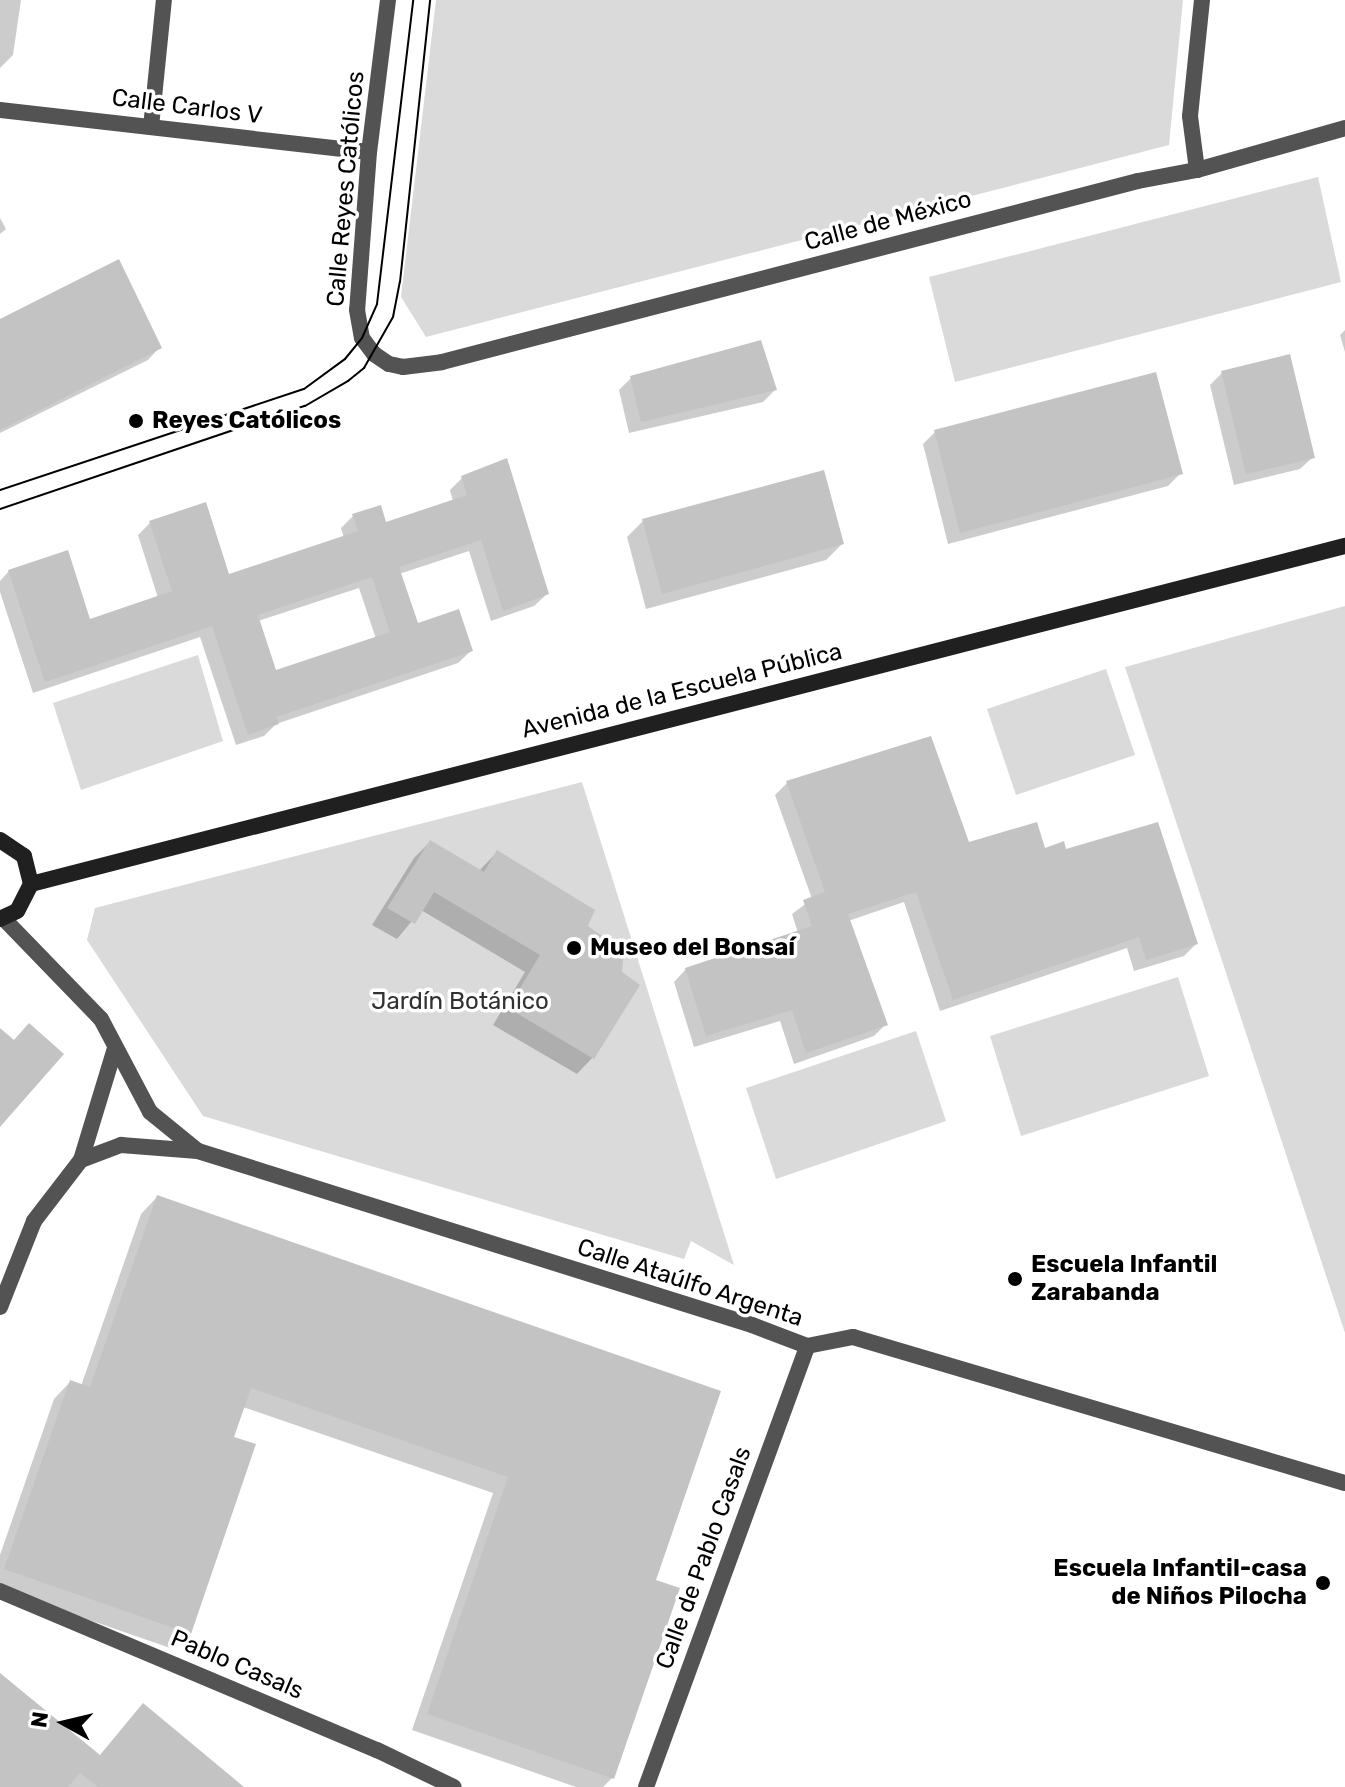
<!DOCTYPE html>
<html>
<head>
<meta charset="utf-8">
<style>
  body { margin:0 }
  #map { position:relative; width:1345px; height:1787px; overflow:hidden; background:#fff; font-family:Rubik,sans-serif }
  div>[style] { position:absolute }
  .green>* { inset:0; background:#dadada }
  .shadow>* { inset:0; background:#0003 }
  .building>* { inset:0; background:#c3c3c3 }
  .street>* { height:16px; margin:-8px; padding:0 8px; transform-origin:8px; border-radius:8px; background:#535353 }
  .secondary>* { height:16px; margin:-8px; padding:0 8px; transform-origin:8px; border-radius:8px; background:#202020 }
  .tram>* { height:2px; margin:-1px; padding:0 1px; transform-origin:1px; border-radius:1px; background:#000 }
  .dots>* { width:22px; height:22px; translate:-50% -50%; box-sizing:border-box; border:4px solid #fff; border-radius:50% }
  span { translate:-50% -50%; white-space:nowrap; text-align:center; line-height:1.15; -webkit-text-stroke:7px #fff; paint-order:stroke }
  .street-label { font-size:24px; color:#000 }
  .poi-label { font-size:24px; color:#000; font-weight:700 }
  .left { translate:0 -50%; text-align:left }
  .right { translate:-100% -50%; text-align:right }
  .park-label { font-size:24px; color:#313131 }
  .north { position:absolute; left:24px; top:1683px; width:80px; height:80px; -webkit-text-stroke:6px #fff; paint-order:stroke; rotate:278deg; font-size:22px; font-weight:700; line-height:32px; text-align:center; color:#000 }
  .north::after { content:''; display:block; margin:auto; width:28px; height:36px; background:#000; clip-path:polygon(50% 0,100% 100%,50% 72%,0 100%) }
</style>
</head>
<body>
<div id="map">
  <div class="green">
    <i style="clip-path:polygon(436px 0,1183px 0,1169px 145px,426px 337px,401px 297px)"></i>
    <i style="clip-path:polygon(1318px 177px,1341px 282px,955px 382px,929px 277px)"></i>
    <i style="clip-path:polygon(1345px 606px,1345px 1333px,1125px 667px)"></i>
    <i style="clip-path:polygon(198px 655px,223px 741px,81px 790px,53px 703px)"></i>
    <i style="clip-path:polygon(1106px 669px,1135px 755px,1016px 795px,987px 709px)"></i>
    <i style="clip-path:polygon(582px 782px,734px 1265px,691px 1241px,684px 1259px,203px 1116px,87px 940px,95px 908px)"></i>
    <i style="clip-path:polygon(1178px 977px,1209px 1076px,1021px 1136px,990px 1036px)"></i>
    <i style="clip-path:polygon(916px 1031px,946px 1121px,776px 1179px,746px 1088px)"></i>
  </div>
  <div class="shadow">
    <i style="clip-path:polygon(0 0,21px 0,13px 55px,0 68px)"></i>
    <i style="clip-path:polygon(0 218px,6px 229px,0 234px)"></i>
    <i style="clip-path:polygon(0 321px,160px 347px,148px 360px,0 433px)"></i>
    <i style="clip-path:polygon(1345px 330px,1345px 352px,1340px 335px)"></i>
    <i style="clip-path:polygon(1222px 373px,1313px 457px,1300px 469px,1234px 485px,1210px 385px)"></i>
    <i style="clip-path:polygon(631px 378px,775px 390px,763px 402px,629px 433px,619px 390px)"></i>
    <i style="clip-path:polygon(935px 432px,1180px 474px,1168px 486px,948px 544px,923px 444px)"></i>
    <i style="clip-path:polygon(evenodd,462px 478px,547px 594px,534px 606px,491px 621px,469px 551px,399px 574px,417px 626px,471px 651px,458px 663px,276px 724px,264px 736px,236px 745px,200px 637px,33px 693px,0 592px,0 581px,9px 571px,89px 622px,158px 598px,138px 535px,150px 523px,228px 576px,344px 538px,341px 528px,353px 516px,385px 524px,453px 501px,450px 490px,462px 478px,359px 588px,376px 639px,275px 672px,258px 621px,359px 588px)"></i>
    <i style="clip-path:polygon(643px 521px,842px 544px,826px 560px,646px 609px,627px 537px)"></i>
    <i style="clip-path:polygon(787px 783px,968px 844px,1065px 852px,1196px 944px,1184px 956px,1134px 971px,1127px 948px,940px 1011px,904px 902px,848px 921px,886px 1024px,874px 1036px,794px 1064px,780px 1021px,694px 1047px,674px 982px,686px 969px,798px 933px,792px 914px,812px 899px,775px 795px)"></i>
    <i style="clip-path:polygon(430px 842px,479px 871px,497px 852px,585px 926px,593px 1057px,577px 1074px,493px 1025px,525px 972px,421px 910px,397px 939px,372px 925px,414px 858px)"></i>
    <i style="clip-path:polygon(157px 1197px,654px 1581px,612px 1778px,603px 1787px,576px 1787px,412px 1730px,493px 1493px,243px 1407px,232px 1438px,189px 1632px,173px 1649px,0 1589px,0 1555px,54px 1399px,70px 1382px,81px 1386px,141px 1214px)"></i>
    <i style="clip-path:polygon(0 1675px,99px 1757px,143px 1706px,241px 1787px,0 1787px)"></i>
  </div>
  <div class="building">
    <i style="clip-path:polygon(119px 259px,162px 348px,0 430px,0 319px)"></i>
    <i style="clip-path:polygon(761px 340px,777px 390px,641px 422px,630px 376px)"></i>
    <i style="clip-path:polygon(1290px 354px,1315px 458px,1246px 474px,1221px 371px)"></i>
    <i style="clip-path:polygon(1156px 372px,1183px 474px,960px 533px,934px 430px)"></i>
    <i style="clip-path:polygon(evenodd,507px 458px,549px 594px,503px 611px,481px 540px,399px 567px,418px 623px,459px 609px,473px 651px,276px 717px,279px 724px,248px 735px,212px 626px,45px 682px,8px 570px,68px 550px,90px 619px,172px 591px,149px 521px,206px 502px,229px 574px,358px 531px,352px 514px,381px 505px,386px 522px,467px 495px,461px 476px,507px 458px,372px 577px,390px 632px,276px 670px,258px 615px,372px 577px)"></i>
    <i style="clip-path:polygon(824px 470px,844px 544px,662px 594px,642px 519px)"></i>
    <i style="clip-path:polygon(931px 736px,969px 842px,1037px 822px,1045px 848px,1064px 841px,1066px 849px,1158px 822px,1198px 944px,1146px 960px,1139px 937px,953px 1000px,916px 892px,848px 914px,888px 1025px,806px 1053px,792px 1010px,706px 1036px,685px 968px,812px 926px,803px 900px,825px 892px,786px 781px)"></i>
    <i style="clip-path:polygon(430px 840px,484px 872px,497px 850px,595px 910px,588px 926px,624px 951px,622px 972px,640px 985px,594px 1059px,508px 1008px,540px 955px,434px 892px,415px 924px,387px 908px)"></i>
    <i style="clip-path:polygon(29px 1023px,64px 1054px,0 1127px,0 1028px,14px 1040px)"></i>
    <i style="clip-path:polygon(157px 1195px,721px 1391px,656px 1580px,680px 1588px,614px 1779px,427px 1714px,508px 1477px,251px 1388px,234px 1437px,256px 1444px,191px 1634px,4px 1569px,70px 1380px,90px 1387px)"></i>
    <i style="clip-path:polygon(0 1673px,100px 1755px,143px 1703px,244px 1787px,98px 1787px,80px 1773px,68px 1787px,0 1787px)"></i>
  </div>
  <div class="street">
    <i style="left:388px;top:0;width:153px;rotate:97.1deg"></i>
    <i style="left:369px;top:152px;width:158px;rotate:94.3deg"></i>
    <i style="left:357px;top:310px;width:28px;rotate:80deg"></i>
    <i style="left:362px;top:338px;width:20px;rotate:53deg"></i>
    <i style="left:374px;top:354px;width:18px;rotate:34deg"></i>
    <i style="left:389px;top:364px;width:14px;rotate:12deg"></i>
    <i style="left:403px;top:367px;width:39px;rotate:-7deg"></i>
    <i style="left:442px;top:362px;width:719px;rotate:-14.58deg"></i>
    <i style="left:1138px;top:181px;width:60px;rotate:-10.6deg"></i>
    <i style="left:1197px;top:170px;width:154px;rotate:-15.8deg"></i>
    <i style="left:0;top:110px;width:371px;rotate:6.5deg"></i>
    <i style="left:151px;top:127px;width:128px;rotate:-84.2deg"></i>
    <i style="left:1197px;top:170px;width:54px;rotate:-97.4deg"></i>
    <i style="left:1190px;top:116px;width:117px;rotate:-84.1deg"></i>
    <i style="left:4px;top:919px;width:139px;rotate:45.9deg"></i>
    <i style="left:101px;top:1019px;width:105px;rotate:62.2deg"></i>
    <i style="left:150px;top:1112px;width:62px;rotate:39.1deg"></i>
    <i style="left:198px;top:1151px;width:581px;rotate:17.44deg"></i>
    <i style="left:752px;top:1325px;width:59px;rotate:20.9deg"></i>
    <i style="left:807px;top:1346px;width:47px;rotate:-11.1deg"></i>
    <i style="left:853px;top:1337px;width:513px;rotate:16.53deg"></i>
    <i style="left:81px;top:1160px;width:43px;rotate:-20.6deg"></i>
    <i style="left:121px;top:1145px;width:77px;rotate:4.5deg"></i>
    <i style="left:0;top:1307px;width:92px;rotate:-68.4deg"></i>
    <i style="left:34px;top:1221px;width:77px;rotate:-52.4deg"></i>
    <i style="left:81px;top:1160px;width:117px;rotate:-73.1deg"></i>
    <i style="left:0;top:1591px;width:409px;rotate:22.9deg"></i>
    <i style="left:377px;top:1750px;width:85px;rotate:25.7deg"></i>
    <i style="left:646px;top:1787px;width:469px;rotate:-69.9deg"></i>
  </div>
  <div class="secondary">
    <i style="left:0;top:840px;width:29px;rotate:34deg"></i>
    <i style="left:24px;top:856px;width:29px;rotate:76deg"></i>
    <i style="left:31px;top:884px;width:30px;rotate:117deg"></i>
    <i style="left:17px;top:911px;width:19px;rotate:155deg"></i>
    <i style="left:31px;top:884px;width:1357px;rotate:-14.43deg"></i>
  </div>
  <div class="tram">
    <i style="left:0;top:490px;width:320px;rotate:-18.4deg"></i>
    <i style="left:304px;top:389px;width:51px;rotate:-36.2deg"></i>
    <i style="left:345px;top:359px;width:27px;rotate:-51deg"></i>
    <i style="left:362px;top:338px;width:37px;rotate:-66deg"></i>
    <i style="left:377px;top:304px;width:306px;rotate:-83.2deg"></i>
    <i style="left:0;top:509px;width:322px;rotate:-18.7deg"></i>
    <i style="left:305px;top:406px;width:50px;rotate:-30.2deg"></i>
    <i style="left:348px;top:381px;width:21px;rotate:-39deg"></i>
    <i style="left:364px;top:368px;width:59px;rotate:-60.4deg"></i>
    <i style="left:393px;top:317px;width:36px;rotate:-79deg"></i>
    <i style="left:400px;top:282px;width:284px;rotate:-83.9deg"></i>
  </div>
  <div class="dots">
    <i style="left:136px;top:421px;background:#000"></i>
    <i style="left:574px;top:948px;background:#000"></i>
    <i style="left:1015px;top:1279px;background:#000"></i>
    <i style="left:1323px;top:1583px;background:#000"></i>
  </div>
  <div class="street-label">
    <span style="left:187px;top:107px;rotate:7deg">Calle Carlos V</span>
    <span style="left:346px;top:189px;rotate:-85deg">Calle Reyes Católicos</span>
    <span style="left:888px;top:221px;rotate:-15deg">Calle de México</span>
    <span style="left:682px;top:691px;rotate:-14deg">Avenida de la Escuela Pública</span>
    <span style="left:690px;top:1283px;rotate:18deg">Calle Ataúlfo Argenta</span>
    <span style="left:704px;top:1558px;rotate:-70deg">Calle de Pablo Casals</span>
    <span style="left:237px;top:1665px;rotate:23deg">Pablo Casals</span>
  </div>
  <div class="poi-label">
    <span class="left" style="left:152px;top:421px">Reyes Católicos</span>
    <span class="left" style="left:590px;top:948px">Museo del Bonsaí</span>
    <span class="left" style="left:1031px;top:1279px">Escuela Infantil<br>Zarabanda</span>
    <span class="right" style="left:1307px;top:1583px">Escuela Infantil-casa<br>de Niños Pilocha</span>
  </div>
  <div class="park-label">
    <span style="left:460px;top:1002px">Jardín Botánico</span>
  </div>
  <div class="north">N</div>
</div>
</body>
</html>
